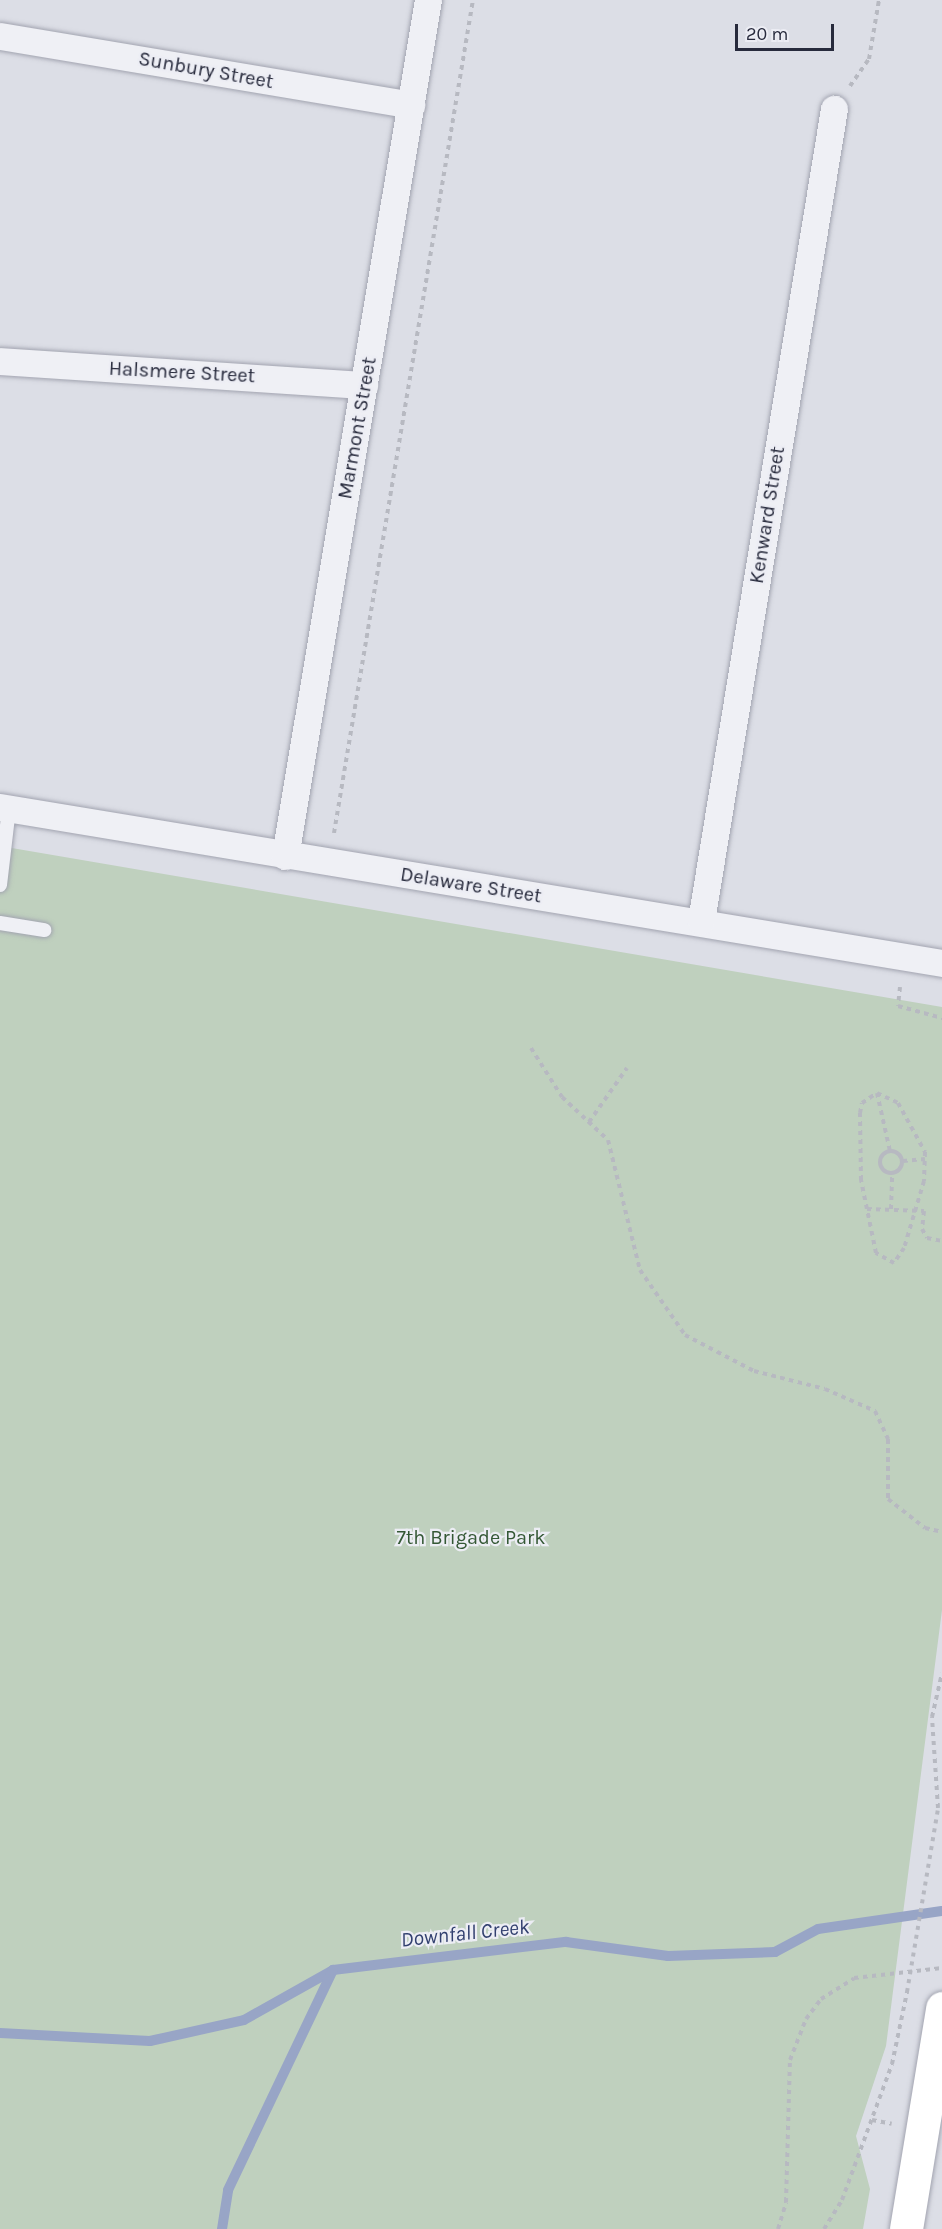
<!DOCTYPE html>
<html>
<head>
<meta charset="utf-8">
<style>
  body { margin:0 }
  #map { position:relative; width:942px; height:2229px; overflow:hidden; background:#dcdee6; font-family:Karla,sans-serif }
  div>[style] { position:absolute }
  .green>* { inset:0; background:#bfd0be }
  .stream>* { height:10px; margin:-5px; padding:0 5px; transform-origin:5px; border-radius:5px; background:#98a5c6 }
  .path>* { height:4px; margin-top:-2px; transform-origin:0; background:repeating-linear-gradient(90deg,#b7b9c1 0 4.5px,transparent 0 9px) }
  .path>.ring { margin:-2px; padding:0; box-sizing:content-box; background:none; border:4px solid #b7b9c1; border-radius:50% }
  .roads { filter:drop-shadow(0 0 2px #a2a4b0) drop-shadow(0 0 2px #a2a4b0) }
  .lane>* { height:14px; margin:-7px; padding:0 7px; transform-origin:7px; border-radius:7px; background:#eff0f5 }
  .street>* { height:27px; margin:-13.5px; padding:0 13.5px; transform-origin:13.5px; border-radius:13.5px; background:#eff0f5 }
  .secondary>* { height:33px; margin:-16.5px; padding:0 16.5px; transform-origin:16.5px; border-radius:16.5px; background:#fff }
  .path-bridge>* { height:4px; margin-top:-2px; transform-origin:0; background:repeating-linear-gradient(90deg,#b7b9c1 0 4.5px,transparent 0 9px) }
  span { translate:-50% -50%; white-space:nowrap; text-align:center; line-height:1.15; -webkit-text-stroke:4.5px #ecedf4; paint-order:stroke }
  .street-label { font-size:20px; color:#272a3c }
  .park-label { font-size:20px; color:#345835 }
  .water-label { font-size:21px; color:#32406f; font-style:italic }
  .scale { position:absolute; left:735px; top:24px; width:99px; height:27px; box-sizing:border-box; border:3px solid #272a3c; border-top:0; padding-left:8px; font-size:18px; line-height:21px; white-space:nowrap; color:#272a3c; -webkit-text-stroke:4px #ecedf4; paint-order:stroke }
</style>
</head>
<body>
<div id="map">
  <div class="green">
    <i style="clip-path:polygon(0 846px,942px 1007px,942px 1610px,886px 2046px,856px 2136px,870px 2189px,863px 2229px,0 2229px)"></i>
  </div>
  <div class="stream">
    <i style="left:0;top:2033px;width:150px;rotate:3.1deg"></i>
    <i style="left:150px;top:2041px;width:96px;rotate:-12.6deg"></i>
    <i style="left:244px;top:2020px;width:102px;rotate:-29.3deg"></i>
    <i style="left:333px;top:1970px;width:235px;rotate:-6.9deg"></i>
    <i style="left:566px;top:1942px;width:103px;rotate:7.8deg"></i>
    <i style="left:668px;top:1956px;width:107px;rotate:-2.1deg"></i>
    <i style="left:775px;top:1952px;width:49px;rotate:-28.1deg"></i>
    <i style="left:818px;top:1929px;width:125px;rotate:-8.3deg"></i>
    <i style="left:222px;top:2229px;width:39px;rotate:-81deg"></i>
    <i style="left:228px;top:2190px;width:244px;rotate:-64.5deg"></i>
  </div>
  <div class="path">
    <i style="left:850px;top:86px;width:33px;rotate:-55deg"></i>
    <i style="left:869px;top:59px;width:60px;rotate:-80.4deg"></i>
    <i style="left:334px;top:833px;width:845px;rotate:-80.53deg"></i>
    <i style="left:900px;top:987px;width:19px;rotate:96deg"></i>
    <i style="left:898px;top:1006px;width:46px;rotate:15.3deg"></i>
    <i style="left:531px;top:1048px;width:58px;rotate:57.7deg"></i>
    <i style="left:562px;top:1097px;width:63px;rotate:43.1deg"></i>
    <i style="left:608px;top:1140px;width:134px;rotate:76.2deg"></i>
    <i style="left:640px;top:1270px;width:79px;rotate:55.3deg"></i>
    <i style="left:685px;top:1335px;width:78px;rotate:27.6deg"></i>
    <i style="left:754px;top:1371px;width:73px;rotate:14.2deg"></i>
    <i style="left:825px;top:1389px;width:55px;rotate:23.7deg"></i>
    <i style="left:875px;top:1411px;width:31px;rotate:65deg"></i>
    <i style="left:888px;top:1439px;width:60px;rotate:90deg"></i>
    <i style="left:888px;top:1499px;width:47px;rotate:38.1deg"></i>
    <i style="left:925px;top:1528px;width:17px;rotate:13deg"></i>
    <i style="left:877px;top:1093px;width:23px;rotate:25deg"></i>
    <i style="left:898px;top:1103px;width:56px;rotate:61.1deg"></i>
    <i style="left:925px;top:1152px;width:29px;rotate:92deg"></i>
    <i style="left:924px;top:1181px;width:70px;rotate:106.6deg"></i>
    <i style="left:904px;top:1248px;width:18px;rotate:124deg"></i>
    <i style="left:894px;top:1263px;width:21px;rotate:-151deg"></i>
    <i style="left:876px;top:1253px;width:75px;rotate:-101.6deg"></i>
    <i style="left:861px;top:1180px;width:67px;rotate:-90.9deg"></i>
    <i style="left:860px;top:1113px;width:10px;rotate:-79deg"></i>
    <i style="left:862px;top:1103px;width:18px;rotate:-34deg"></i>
    <i style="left:877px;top:1093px;width:59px;rotate:77.4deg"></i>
    <i style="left:589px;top:1122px;width:66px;rotate:-54.9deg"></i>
    <i class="ring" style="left:880px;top:1151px;width:18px;height:18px"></i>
    <i style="left:903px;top:1161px;width:22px;rotate:-5deg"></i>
    <i style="left:867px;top:1209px;width:57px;rotate:2deg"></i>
    <i style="left:924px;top:1211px;width:18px;rotate:96deg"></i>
    <i style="left:922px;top:1229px;width:10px;rotate:61deg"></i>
    <i style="left:927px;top:1238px;width:15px;rotate:11deg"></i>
    <i style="left:891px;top:1209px;width:35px;rotate:-88deg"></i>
    <i style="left:938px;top:1808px;width:91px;rotate:-93.8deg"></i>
    <i style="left:932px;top:1717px;width:45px;rotate:-77.2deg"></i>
    <i style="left:872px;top:2120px;width:20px;rotate:11deg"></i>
    <i style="left:778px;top:2229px;width:28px;rotate:-73deg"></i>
    <i style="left:786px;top:2202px;width:142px;rotate:-88.4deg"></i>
    <i style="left:790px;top:2060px;width:44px;rotate:-68.7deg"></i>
    <i style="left:806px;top:2019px;width:25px;rotate:-53deg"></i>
    <i style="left:821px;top:1999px;width:39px;rotate:-32deg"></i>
    <i style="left:854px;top:1978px;width:89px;rotate:-6.5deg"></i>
    <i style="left:824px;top:2229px;width:34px;rotate:-58deg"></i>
    <i style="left:842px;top:2200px;width:145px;rotate:-69.8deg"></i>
    <i style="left:892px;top:2064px;width:74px;rotate:-78.2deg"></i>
  </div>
  <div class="roads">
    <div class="lane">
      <i style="left:0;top:885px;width:78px;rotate:-83.3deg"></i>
      <i style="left:0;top:923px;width:45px;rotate:9deg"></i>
    </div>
    <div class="street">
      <i style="left:0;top:36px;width:417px;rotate:9.5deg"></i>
      <i style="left:0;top:361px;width:365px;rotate:3.8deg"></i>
      <i style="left:0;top:807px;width:955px;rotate:9.4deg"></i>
      <i style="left:285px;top:856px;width:868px;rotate:-80.52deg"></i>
      <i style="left:701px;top:921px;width:823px;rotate:-80.7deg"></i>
    </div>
    <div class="secondary">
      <i style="left:906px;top:2229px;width:224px;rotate:-80.7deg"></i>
    </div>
  </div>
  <div class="path-bridge">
    <i style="left:907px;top:1992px;width:187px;rotate:-80.4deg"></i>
  </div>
  <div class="street-label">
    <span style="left:206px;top:70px;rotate:10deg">Sunbury Street</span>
    <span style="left:182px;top:372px;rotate:3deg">Halsmere Street</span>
    <span style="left:357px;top:428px;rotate:-80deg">Marmont Street</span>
    <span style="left:767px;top:515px;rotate:-81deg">Kenward Street</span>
    <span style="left:471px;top:885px;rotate:9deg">Delaware Street</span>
  </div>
  <div class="park-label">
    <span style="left:471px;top:1537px">7th Brigade Park</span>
  </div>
  <div class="water-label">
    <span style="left:465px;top:1933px;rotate:-6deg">Downfall Creek</span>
  </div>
  <div class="scale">20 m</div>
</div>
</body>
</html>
